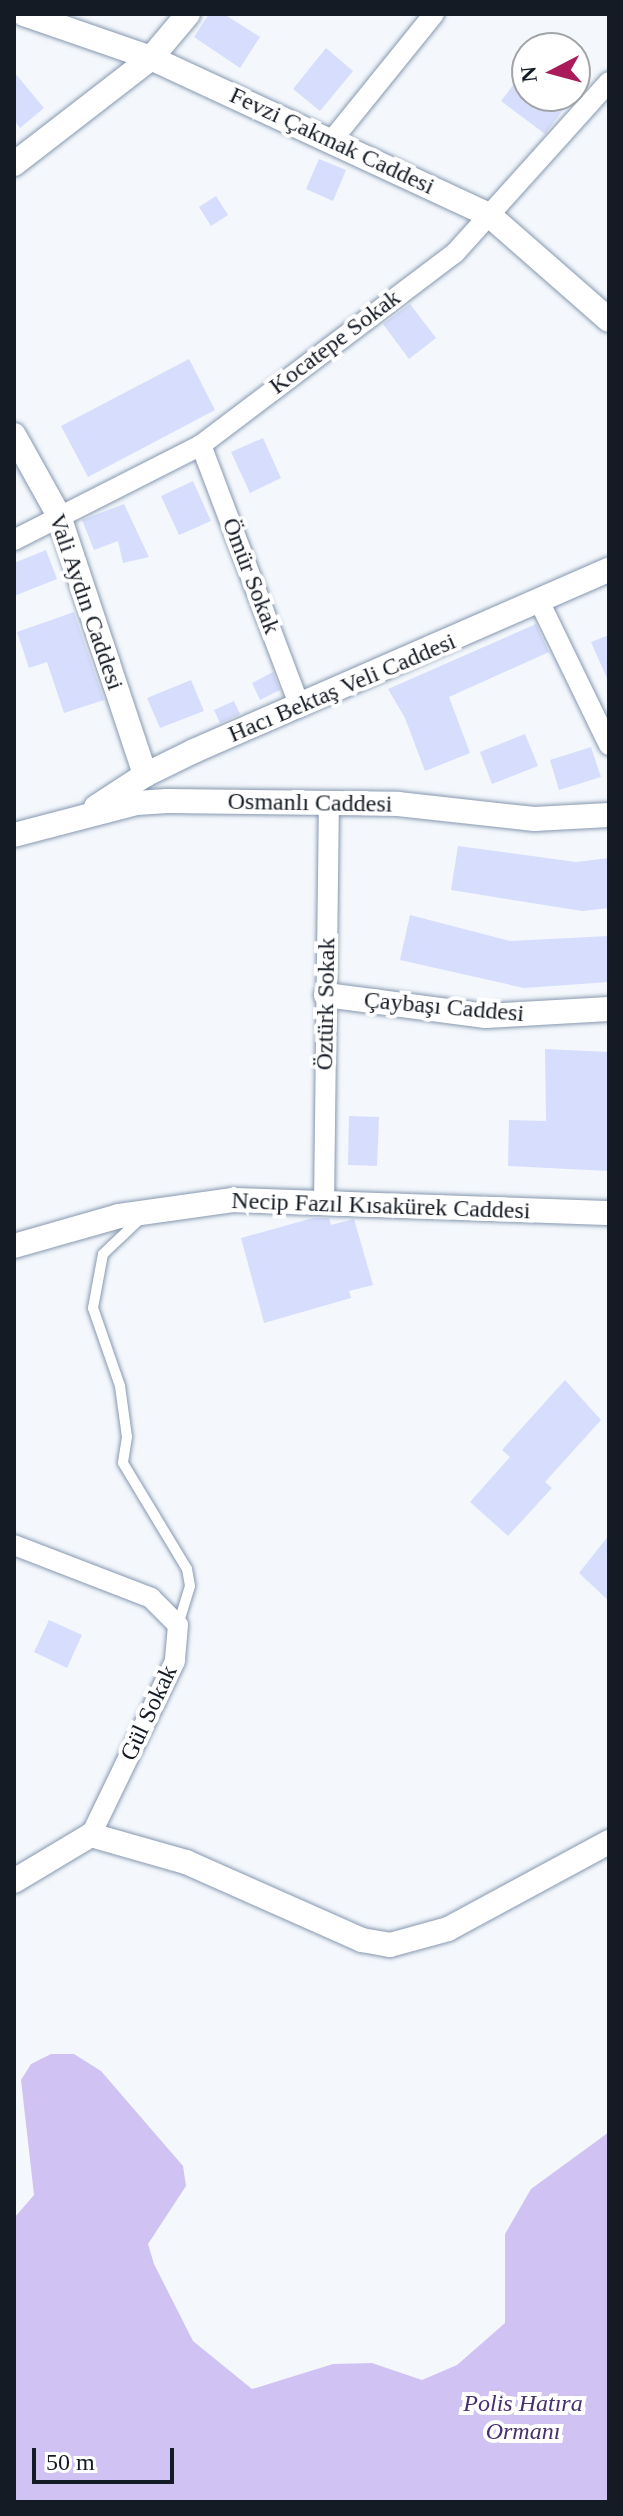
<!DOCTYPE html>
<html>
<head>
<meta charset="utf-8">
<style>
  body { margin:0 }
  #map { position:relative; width:623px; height:2516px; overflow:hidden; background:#f4f8fd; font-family:"Times New Roman",serif }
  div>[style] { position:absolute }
  .green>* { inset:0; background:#d0c3f3 }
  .building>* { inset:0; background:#d6ddfd }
  .roads { filter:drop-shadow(0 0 2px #8798ae) drop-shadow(0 0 2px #8798ae) }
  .service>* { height:10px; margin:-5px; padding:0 5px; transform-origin:5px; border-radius:5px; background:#fff }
  .minor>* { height:20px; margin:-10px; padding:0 10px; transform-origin:10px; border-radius:10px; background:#fff }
  .tertiary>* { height:24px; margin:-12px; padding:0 12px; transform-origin:12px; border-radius:12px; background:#fff }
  span { translate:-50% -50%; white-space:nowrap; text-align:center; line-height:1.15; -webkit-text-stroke:8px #fff; paint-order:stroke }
  .street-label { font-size:24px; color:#151b24 }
  .park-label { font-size:24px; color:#47306f; font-style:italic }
  .frame { position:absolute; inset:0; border:16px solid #151b24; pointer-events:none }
  .north { position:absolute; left:511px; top:32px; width:80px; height:80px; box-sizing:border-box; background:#fff; border:2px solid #a1a4a7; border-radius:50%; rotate:264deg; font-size:22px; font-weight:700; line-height:32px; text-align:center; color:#151b24 }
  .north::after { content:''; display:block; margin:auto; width:28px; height:36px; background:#aa1c59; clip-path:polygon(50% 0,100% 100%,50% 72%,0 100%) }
  .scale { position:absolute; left:32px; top:2448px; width:142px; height:36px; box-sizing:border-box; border:4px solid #151b24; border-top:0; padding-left:10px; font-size:24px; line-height:28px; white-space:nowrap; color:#151b24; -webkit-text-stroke:6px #fff; paint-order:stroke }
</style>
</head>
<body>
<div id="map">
  <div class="green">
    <i style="clip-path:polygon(51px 2054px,74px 2054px,101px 2071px,183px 2166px,186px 2186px,148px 2244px,154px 2264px,193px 2341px,252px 2389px,333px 2364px,372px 2363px,422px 2380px,457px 2365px,505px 2323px,505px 2234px,531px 2189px,609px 2132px,609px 2502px,14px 2502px,14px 2218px,34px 2195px,21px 2080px,31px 2064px)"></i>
  </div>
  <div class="building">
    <i style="clip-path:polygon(209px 14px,224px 14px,260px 37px,240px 68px,194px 37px)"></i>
    <i style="clip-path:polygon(326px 48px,353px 71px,320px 111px,293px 89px)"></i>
    <i style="clip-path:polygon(527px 67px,527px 96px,561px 96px,569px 102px,545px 134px,501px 101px)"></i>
    <i style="clip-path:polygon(14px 72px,44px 108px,20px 128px,14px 120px)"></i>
    <i style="clip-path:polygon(319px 159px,346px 170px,333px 201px,306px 189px)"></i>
    <i style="clip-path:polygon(216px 196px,228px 215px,211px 226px,199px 207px)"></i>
    <i style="clip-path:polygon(410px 304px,436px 338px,409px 359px,383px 324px)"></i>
    <i style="clip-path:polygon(189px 359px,215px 410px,88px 477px,61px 426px)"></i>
    <i style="clip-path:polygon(263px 438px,281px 478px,250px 493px,231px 452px)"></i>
    <i style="clip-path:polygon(193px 481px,211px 521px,179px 535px,161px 496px)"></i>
    <i style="clip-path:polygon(124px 504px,149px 557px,123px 563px,118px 541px,94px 550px,82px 520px)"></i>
    <i style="clip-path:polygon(46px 550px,57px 579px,14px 596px,14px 563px)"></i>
    <i style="clip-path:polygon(74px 612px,104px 700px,64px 713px,47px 662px,29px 668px,17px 632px)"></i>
    <i style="clip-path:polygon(536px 624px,549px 652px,449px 697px,470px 753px,425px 771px,405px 718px,388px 689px)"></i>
    <i style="clip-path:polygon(609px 635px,609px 683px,591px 642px)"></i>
    <i style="clip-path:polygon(273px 672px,280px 690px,260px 700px,252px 683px)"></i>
    <i style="clip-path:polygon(191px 680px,204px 711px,160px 728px,147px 698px)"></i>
    <i style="clip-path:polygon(234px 701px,240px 714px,220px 723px,214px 710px)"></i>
    <i style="clip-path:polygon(525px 734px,538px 766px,492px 784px,480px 752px)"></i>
    <i style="clip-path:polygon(591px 747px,601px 777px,559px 790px,550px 760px)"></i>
    <i style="clip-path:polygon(458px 846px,576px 862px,609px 858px,609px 908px,582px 911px,451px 890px)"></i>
    <i style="clip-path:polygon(410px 915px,510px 941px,609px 936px,609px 982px,524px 988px,400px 960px)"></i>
    <i style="clip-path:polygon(545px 1049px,609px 1052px,609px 1171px,508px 1166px,509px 1120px,546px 1121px)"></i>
    <i style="clip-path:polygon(349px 1116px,379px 1117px,377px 1166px,348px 1165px)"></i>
    <i style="clip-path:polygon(313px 1218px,329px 1218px,331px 1225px,354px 1219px,373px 1285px,349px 1291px,351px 1298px,264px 1323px,241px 1238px)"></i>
    <i style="clip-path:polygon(565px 1380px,601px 1420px,545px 1482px,552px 1488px,508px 1536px,470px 1502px,510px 1457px,502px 1450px)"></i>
    <i style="clip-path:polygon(609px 1535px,609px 1601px,579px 1573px)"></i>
    <i style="clip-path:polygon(49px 1620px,82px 1635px,67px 1668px,34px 1652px)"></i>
  </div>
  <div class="roads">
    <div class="service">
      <i style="left:140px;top:1219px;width:51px;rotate:136.6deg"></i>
      <i style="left:103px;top:1254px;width:55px;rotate:100.5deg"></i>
      <i style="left:93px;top:1308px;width:83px;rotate:70.9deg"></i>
      <i style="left:120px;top:1386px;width:51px;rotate:82.2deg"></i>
      <i style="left:127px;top:1437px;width:26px;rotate:99deg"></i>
      <i style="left:123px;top:1463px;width:124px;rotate:58.9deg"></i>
      <i style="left:187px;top:1569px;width:17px;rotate:80deg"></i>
      <i style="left:190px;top:1586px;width:41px;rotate:107.1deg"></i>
    </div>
    <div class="minor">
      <i style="left:333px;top:139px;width:161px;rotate:-51.1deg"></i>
      <i style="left:201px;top:445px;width:280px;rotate:69.3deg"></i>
      <i style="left:14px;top:540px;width:210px;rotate:-26.9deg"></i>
      <i style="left:201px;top:445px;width:318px;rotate:-37.1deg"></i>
      <i style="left:455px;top:253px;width:230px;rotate:-48deg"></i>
      <i style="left:540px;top:603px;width:158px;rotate:64.1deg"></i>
      <i style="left:324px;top:1205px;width:401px;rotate:-89.3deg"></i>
      <i style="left:14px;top:1545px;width:147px;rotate:21.1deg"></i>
      <i style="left:151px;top:1598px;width:38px;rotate:45deg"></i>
      <i style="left:178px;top:1625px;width:36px;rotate:95deg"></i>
      <i style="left:175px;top:1661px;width:193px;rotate:115.8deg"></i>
    </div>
    <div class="tertiary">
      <i style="left:24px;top:14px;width:134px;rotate:19.1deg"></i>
      <i style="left:151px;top:58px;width:373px;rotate:24.9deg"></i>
      <i style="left:489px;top:215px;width:159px;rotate:41.2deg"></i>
      <i style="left:14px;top:164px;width:173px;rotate:-37.7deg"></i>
      <i style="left:151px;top:58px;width:57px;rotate:-49.9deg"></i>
      <i style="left:14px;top:435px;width:93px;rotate:60.9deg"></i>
      <i style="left:59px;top:516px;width:273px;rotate:71.6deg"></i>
      <i style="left:96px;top:807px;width:59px;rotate:-33.1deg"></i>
      <i style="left:145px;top:775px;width:55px;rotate:-26.1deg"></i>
      <i style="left:194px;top:751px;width:453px;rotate:-23.6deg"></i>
      <i style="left:14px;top:835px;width:127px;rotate:-14.6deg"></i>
      <i style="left:137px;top:803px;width:30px;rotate:-4deg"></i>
      <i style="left:167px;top:801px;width:231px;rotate:0.7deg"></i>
      <i style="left:398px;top:804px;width:137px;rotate:6.3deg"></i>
      <i style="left:534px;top:819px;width:75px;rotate:-3.1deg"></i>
      <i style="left:326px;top:995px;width:161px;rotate:7.5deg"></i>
      <i style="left:486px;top:1016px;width:123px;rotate:-3.3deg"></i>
      <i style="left:14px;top:1246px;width:109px;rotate:-15.9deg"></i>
      <i style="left:119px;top:1216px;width:115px;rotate:-8deg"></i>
      <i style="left:233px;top:1200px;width:376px;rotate:2deg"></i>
      <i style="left:14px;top:1881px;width:90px;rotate:-30.9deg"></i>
      <i style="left:91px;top:1835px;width:99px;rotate:15.9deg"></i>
      <i style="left:186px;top:1862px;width:193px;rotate:23.9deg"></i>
      <i style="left:362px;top:1940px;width:28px;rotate:10deg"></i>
      <i style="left:390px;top:1945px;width:60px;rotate:-15.4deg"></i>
      <i style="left:448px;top:1929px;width:183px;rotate:-28.4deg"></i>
    </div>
  </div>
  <div class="street-label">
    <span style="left:332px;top:141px;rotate:25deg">Fevzi Çakmak Caddesi</span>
    <span style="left:335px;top:342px;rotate:-37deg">Kocatepe Sokak</span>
    <span style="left:251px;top:576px;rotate:69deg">Ömür Sokak</span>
    <span style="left:86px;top:602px;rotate:71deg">Vali Aydın Caddesi</span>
    <span style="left:342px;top:688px;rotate:-23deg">Hacı Bektaş Veli Caddesi</span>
    <span style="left:310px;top:803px;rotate:1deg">Osmanlı Caddesi</span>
    <span style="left:326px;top:1004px;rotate:-89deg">Öztürk Sokak</span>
    <span style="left:444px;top:1007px;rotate:5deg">Çaybaşı Caddesi</span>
    <span style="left:381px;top:1206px;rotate:2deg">Necip Fazıl Kısakürek Caddesi</span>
    <span style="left:149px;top:1713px;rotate:-65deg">Gül Sokak</span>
  </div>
  <div class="park-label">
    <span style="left:523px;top:2418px">Polis Hatıra<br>Ormanı</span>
  </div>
  <div class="frame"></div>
  <div class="north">N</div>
  <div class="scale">50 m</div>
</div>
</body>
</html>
